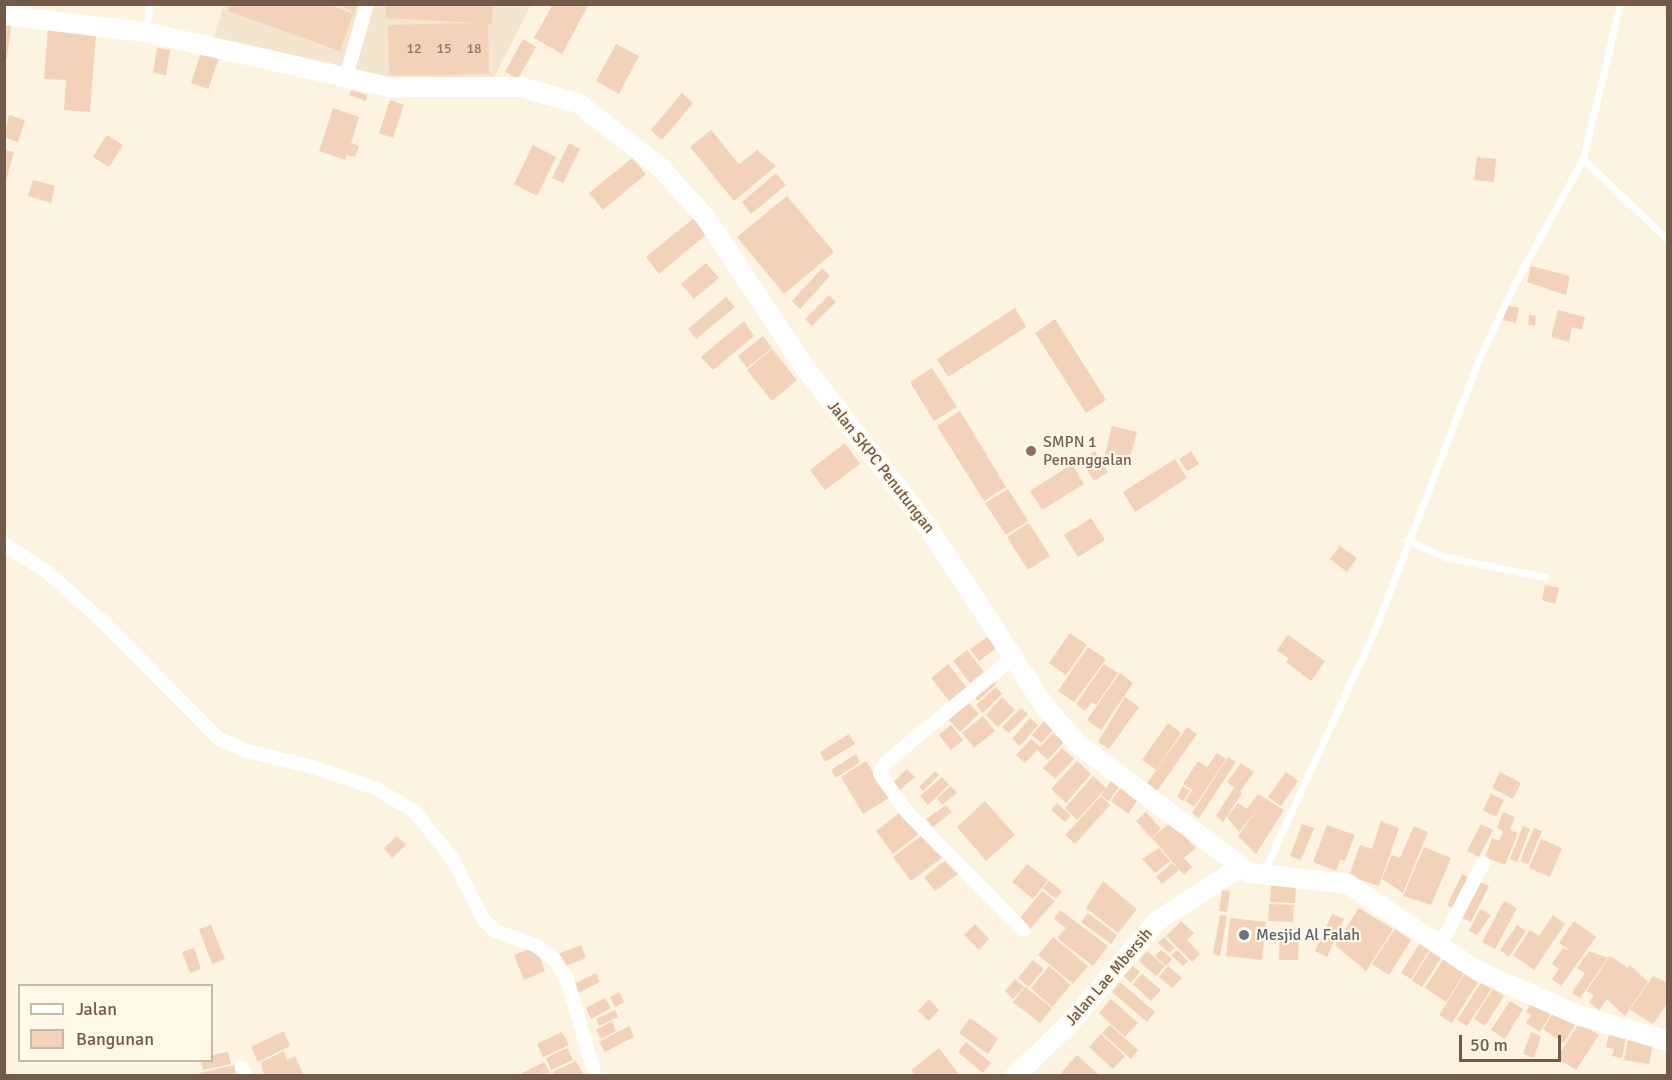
<!DOCTYPE html>
<html>
<head>
<meta charset="utf-8">
<style>
  body { margin:0 }
  #map { position:relative; width:1672px; height:1080px; overflow:hidden; background:#fcf3e0; font-family:Signika,sans-serif }
  div>[style] { position:absolute }
  .residential>* { inset:0; background:#f4e5cf }
  .building>* { inset:0; background:#f2d2b8 }
  .lane>* { height:7px; margin:-3.5px; padding:0 3.5px; transform-origin:3.5px; border-radius:3.5px; background:#fff }
  .street>* { height:14px; margin:-7px; padding:0 7px; transform-origin:7px; border-radius:7px; background:#fff }
  .secondary>* { height:20px; margin:-10px; padding:0 10px; transform-origin:10px; border-radius:10px; background:#fff }
  .dots>* { width:16px; height:16px; translate:-50% -50%; box-sizing:border-box; border:3px solid #fff7e7; border-radius:50% }
  span { translate:-50% -50%; white-space:nowrap; text-align:center; line-height:1.15; -webkit-text-stroke:4.5px #fff7e7; paint-order:stroke }
  .number-label { font-size:14px; color:#937763 }
  .number-label span { -webkit-text-stroke-width:0 }
  .education-label { font-size:16px; color:#785e54 }
  .left { translate:0 -50%; text-align:left }
  .street-label { font-size:16px; color:#735947 }
  .worship-label { font-size:16px; color:#5b616d }
  .frame { position:absolute; inset:0; border:6px solid #735947; pointer-events:none }
  .legend { position:absolute; left:18px; top:984px; width:195px; height:78px; box-sizing:border-box; background:#fff7e7; border:2px solid #c7b8a7; margin:0; padding:8px 10px; list-style:none; font-size:18px; color:#735947 }
  .legend li { display:flex; align-items:center; gap:12px; height:30px }
  .legend b { width:30px; border:2px solid #c7b8a7 }
  .scale { position:absolute; left:1459px; top:1035px; width:102px; height:27px; box-sizing:border-box; border:3px solid #735947; border-top:0; padding-left:8px; font-size:18px; line-height:21px; white-space:nowrap; color:#735947; -webkit-text-stroke:4px #fff7e7; paint-order:stroke }
</style>
</head>
<body>
<div id="map">
  <div class="residential">
    <i style="clip-path:polygon(224px 5px,531px 5px,493px 79px,367px 79px,212px 41px)"></i>
  </div>
  <div class="building">
    <i style="clip-path:polygon(231px 4px,327px 4px,353px 14px,340px 51px,228px 11px)"></i>
    <i style="clip-path:polygon(340px 4px,357px 4px,354px 13px)"></i>
    <i style="clip-path:polygon(386px 4px,493px 4px,492px 24px,488px 24px,489px 74px,389px 75px,388px 25px,480px 23px,385px 18px)"></i>
    <i style="clip-path:polygon(553px 4px,589px 4px,562px 54px,534px 38px)"></i>
    <i style="clip-path:polygon(4px 25px,11px 26px,7px 58px,4px 58px)"></i>
    <i style="clip-path:polygon(48px 29px,96px 33px,90px 112px,64px 110px,66px 80px,44px 79px)"></i>
    <i style="clip-path:polygon(523px 39px,536px 47px,518px 79px,505px 72px)"></i>
    <i style="clip-path:polygon(616px 44px,639px 56px,619px 94px,596px 81px)"></i>
    <i style="clip-path:polygon(203px 47px,221px 53px,208px 89px,191px 83px)"></i>
    <i style="clip-path:polygon(157px 48px,170px 50px,166px 75px,153px 73px)"></i>
    <i style="clip-path:polygon(351px 90px,367px 95px,366px 101px,349px 95px)"></i>
    <i style="clip-path:polygon(682px 93px,693px 103px,662px 140px,651px 130px)"></i>
    <i style="clip-path:polygon(390px 100px,404px 105px,393px 138px,379px 133px)"></i>
    <i style="clip-path:polygon(333px 108px,359px 117px,351px 143px,359px 146px,355px 157px,347px 155px,345px 160px,319px 151px)"></i>
    <i style="clip-path:polygon(9px 115px,25px 120px,18px 142px,4px 137px)"></i>
    <i style="clip-path:polygon(711px 130px,739px 164px,757px 150px,776px 166px,734px 201px,690px 147px)"></i>
    <i style="clip-path:polygon(107px 135px,123px 145px,109px 167px,93px 157px)"></i>
    <i style="clip-path:polygon(569px 143px,580px 149px,563px 183px,552px 178px)"></i>
    <i style="clip-path:polygon(533px 145px,556px 157px,537px 196px,514px 184px)"></i>
    <i style="clip-path:polygon(4px 150px,14px 152px,5px 184px,4px 183px)"></i>
    <i style="clip-path:polygon(1477px 157px,1496px 159px,1494px 182px,1474px 180px)"></i>
    <i style="clip-path:polygon(632px 158px,646px 174px,603px 210px,589px 193px)"></i>
    <i style="clip-path:polygon(776px 173px,786px 185px,751px 214px,742px 202px)"></i>
    <i style="clip-path:polygon(33px 180px,55px 186px,51px 203px,28px 196px)"></i>
    <i style="clip-path:polygon(787px 196px,834px 252px,784px 294px,737px 237px)"></i>
    <i style="clip-path:polygon(695px 217px,708px 233px,659px 274px,646px 257px)"></i>
    <i style="clip-path:polygon(706px 263px,719px 278px,694px 299px,681px 284px)"></i>
    <i style="clip-path:polygon(1531px 266px,1570px 276px,1566px 295px,1527px 282px)"></i>
    <i style="clip-path:polygon(822px 268px,830px 276px,800px 309px,792px 301px)"></i>
    <i style="clip-path:polygon(829px 295px,836px 302px,812px 326px,805px 319px)"></i>
    <i style="clip-path:polygon(726px 297px,735px 307px,696px 339px,688px 329px)"></i>
    <i style="clip-path:polygon(1506px 305px,1519px 308px,1516px 323px,1503px 320px)"></i>
    <i style="clip-path:polygon(1015px 308px,1026px 327px,948px 377px,937px 359px)"></i>
    <i style="clip-path:polygon(1558px 310px,1585px 317px,1582px 330px,1572px 327px,1569px 342px,1551px 337px)"></i>
    <i style="clip-path:polygon(1529px 315px,1536px 316px,1535px 326px,1528px 325px)"></i>
    <i style="clip-path:polygon(1055px 319px,1106px 400px,1086px 413px,1035px 333px)"></i>
    <i style="clip-path:polygon(744px 321px,754px 336px,713px 370px,701px 357px)"></i>
    <i style="clip-path:polygon(763px 336px,772px 348px,747px 368px,738px 356px)"></i>
    <i style="clip-path:polygon(772px 349px,797px 380px,772px 401px,747px 370px)"></i>
    <i style="clip-path:polygon(932px 368px,957px 407px,934px 421px,910px 382px)"></i>
    <i style="clip-path:polygon(960px 411px,1006px 487px,984px 501px,937px 426px)"></i>
    <i style="clip-path:polygon(1112px 426px,1137px 432px,1129px 461px,1105px 455px)"></i>
    <i style="clip-path:polygon(845px 443px,860px 464px,825px 490px,810px 470px)"></i>
    <i style="clip-path:polygon(1095px 451px,1108px 472px,1094px 481px,1081px 460px)"></i>
    <i style="clip-path:polygon(1191px 451px,1199px 464px,1187px 471px,1179px 459px)"></i>
    <i style="clip-path:polygon(1175px 459px,1187px 478px,1135px 512px,1123px 492px)"></i>
    <i style="clip-path:polygon(1072px 464px,1084px 484px,1042px 510px,1030px 491px)"></i>
    <i style="clip-path:polygon(1008px 489px,1028px 521px,1006px 535px,985px 503px)"></i>
    <i style="clip-path:polygon(1091px 518px,1105px 540px,1078px 557px,1064px 535px)"></i>
    <i style="clip-path:polygon(1029px 523px,1050px 556px,1028px 570px,1007px 537px)"></i>
    <i style="clip-path:polygon(1340px 546px,1357px 558px,1347px 572px,1330px 559px)"></i>
    <i style="clip-path:polygon(1545px 585px,1559px 588px,1555px 604px,1542px 600px)"></i>
    <i style="clip-path:polygon(993px 633px,1001px 645px,979px 661px,970px 649px)"></i>
    <i style="clip-path:polygon(1070px 633px,1087px 645px,1066px 675px,1049px 663px)"></i>
    <i style="clip-path:polygon(1288px 635px,1325px 661px,1311px 681px,1286px 662px,1289px 659px,1277px 650px)"></i>
    <i style="clip-path:polygon(1088px 647px,1106px 659px,1074px 702px,1058px 691px)"></i>
    <i style="clip-path:polygon(967px 650px,984px 672px,970px 683px,953px 661px)"></i>
    <i style="clip-path:polygon(948px 664px,967px 688px,950px 702px,931px 678px)"></i>
    <i style="clip-path:polygon(1104px 664px,1118px 673px,1096px 705px,1092px 702px,1085px 711px,1076px 704px)"></i>
    <i style="clip-path:polygon(1120px 673px,1133px 683px,1101px 730px,1087px 720px)"></i>
    <i style="clip-path:polygon(992px 679px,996px 684px,978px 701px,974px 696px)"></i>
    <i style="clip-path:polygon(996px 687px,1002px 694px,983px 713px,976px 705px)"></i>
    <i style="clip-path:polygon(1002px 697px,1015px 710px,998px 727px,986px 715px)"></i>
    <i style="clip-path:polygon(1125px 697px,1139px 707px,1109px 749px,1098px 742px)"></i>
    <i style="clip-path:polygon(968px 702px,979px 714px,960px 732px,949px 720px)"></i>
    <i style="clip-path:polygon(1021px 708px,1028px 714px,1009px 733px,1002px 727px)"></i>
    <i style="clip-path:polygon(983px 716px,995px 731px,974px 748px,962px 733px)"></i>
    <i style="clip-path:polygon(1030px 718px,1038px 725px,1020px 746px,1012px 739px)"></i>
    <i style="clip-path:polygon(1047px 718px,1056px 727px,1041px 743px,1032px 735px)"></i>
    <i style="clip-path:polygon(1168px 723px,1181px 733px,1156px 770px,1142px 760px)"></i>
    <i style="clip-path:polygon(951px 725px,963px 740px,951px 750px,939px 735px)"></i>
    <i style="clip-path:polygon(1187px 727px,1197px 734px,1157px 791px,1147px 783px)"></i>
    <i style="clip-path:polygon(1053px 733px,1064px 742px,1048px 760px,1037px 750px,1025px 763px,1016px 755px,1031px 739px,1040px 747px)"></i>
    <i style="clip-path:polygon(849px 734px,855px 744px,825px 762px,820px 752px)"></i>
    <i style="clip-path:polygon(1062px 748px,1074px 759px,1055px 779px,1043px 768px)"></i>
    <i style="clip-path:polygon(1217px 753px,1226px 759px,1194px 807px,1185px 801px,1192px 790px,1183px 784px,1198px 761px,1207px 767px)"></i>
    <i style="clip-path:polygon(856px 754px,860px 762px,836px 778px,831px 770px)"></i>
    <i style="clip-path:polygon(1228px 757px,1236px 762px,1199px 818px,1192px 813px)"></i>
    <i style="clip-path:polygon(866px 761px,889px 798px,863px 814px,841px 777px)"></i>
    <i style="clip-path:polygon(1077px 761px,1091px 774px,1066px 803px,1051px 789px)"></i>
    <i style="clip-path:polygon(1241px 763px,1254px 772px,1240px 792px,1227px 782px)"></i>
    <i style="clip-path:polygon(907px 769px,915px 777px,900px 790px,893px 782px)"></i>
    <i style="clip-path:polygon(935px 771px,939px 775px,923px 791px,919px 787px)"></i>
    <i style="clip-path:polygon(1286px 772px,1298px 781px,1281px 806px,1268px 797px)"></i>
    <i style="clip-path:polygon(1500px 772px,1521px 783px,1513px 799px,1492px 788px)"></i>
    <i style="clip-path:polygon(1093px 776px,1106px 788px,1077px 820px,1065px 808px)"></i>
    <i style="clip-path:polygon(942px 777px,949px 785px,928px 805px,920px 796px)"></i>
    <i style="clip-path:polygon(1112px 780px,1120px 786px,1109px 801px,1101px 795px)"></i>
    <i style="clip-path:polygon(951px 786px,957px 793px,942px 805px,937px 798px)"></i>
    <i style="clip-path:polygon(1183px 786px,1190px 791px,1183px 801px,1177px 796px)"></i>
    <i style="clip-path:polygon(1121px 787px,1137px 801px,1128px 814px,1111px 801px)"></i>
    <i style="clip-path:polygon(1234px 788px,1242px 793px,1223px 822px,1216px 816px)"></i>
    <i style="clip-path:polygon(1258px 794px,1284px 810px,1256px 854px,1238px 836px,1259px 807px,1239px 832px,1227px 817px,1238px 803px,1247px 809px)"></i>
    <i style="clip-path:polygon(1491px 794px,1504px 800px,1496px 817px,1483px 810px)"></i>
    <i style="clip-path:polygon(1101px 796px,1110px 805px,1075px 844px,1065px 835px)"></i>
    <i style="clip-path:polygon(985px 801px,1015px 835px,986px 861px,957px 827px)"></i>
    <i style="clip-path:polygon(1057px 803px,1071px 816px,1065px 822px,1051px 810px)"></i>
    <i style="clip-path:polygon(946px 805px,952px 812px,933px 827px,926px 819px)"></i>
    <i style="clip-path:polygon(903px 810px,920px 833px,893px 854px,876px 831px)"></i>
    <i style="clip-path:polygon(1146px 812px,1161px 829px,1151px 838px,1136px 821px)"></i>
    <i style="clip-path:polygon(1503px 812px,1515px 817px,1510px 830px,1518px 833px,1505px 865px,1485px 857px,1492px 838px,1499px 841px,1503px 831px,1497px 828px)"></i>
    <i style="clip-path:polygon(1381px 821px,1399px 828px,1379px 886px,1349px 876px,1360px 845px,1372px 849px)"></i>
    <i style="clip-path:polygon(1171px 822px,1196px 848px,1184px 858px,1192px 867px,1184px 875px,1152px 838px)"></i>
    <i style="clip-path:polygon(1302px 824px,1314px 828px,1301px 860px,1290px 856px)"></i>
    <i style="clip-path:polygon(1481px 824px,1493px 830px,1479px 857px,1467px 851px)"></i>
    <i style="clip-path:polygon(1327px 825px,1355px 835px,1345px 861px,1340px 859px,1336px 871px,1313px 862px)"></i>
    <i style="clip-path:polygon(1414px 826px,1428px 832px,1403px 893px,1382px 879px,1392px 855px,1400px 858px)"></i>
    <i style="clip-path:polygon(1523px 826px,1530px 829px,1517px 862px,1510px 859px)"></i>
    <i style="clip-path:polygon(1534px 828px,1542px 831px,1528px 864px,1520px 861px)"></i>
    <i style="clip-path:polygon(925px 833px,943px 857px,911px 881px,893px 857px)"></i>
    <i style="clip-path:polygon(397px 836px,406px 845px,392px 858px,384px 848px)"></i>
    <i style="clip-path:polygon(1541px 839px,1562px 848px,1550px 877px,1529px 868px)"></i>
    <i style="clip-path:polygon(1424px 847px,1451px 858px,1431px 905px,1403px 896px)"></i>
    <i style="clip-path:polygon(1159px 848px,1170px 861px,1155px 873px,1142px 859px)"></i>
    <i style="clip-path:polygon(947px 859px,958px 874px,935px 891px,924px 877px)"></i>
    <i style="clip-path:polygon(1172px 863px,1179px 870px,1162px 884px,1156px 877px)"></i>
    <i style="clip-path:polygon(1027px 864px,1048px 880px,1033px 899px,1012px 882px)"></i>
    <i style="clip-path:polygon(1462px 874px,1471px 879px,1456px 910px,1447px 905px)"></i>
    <i style="clip-path:polygon(1049px 881px,1062px 891px,1056px 899px,1043px 888px)"></i>
    <i style="clip-path:polygon(1103px 881px,1137px 909px,1118px 933px,1086px 908px)"></i>
    <i style="clip-path:polygon(1478px 881px,1489px 886px,1471px 922px,1460px 917px)"></i>
    <i style="clip-path:polygon(1271px 884px,1296px 886px,1295px 903px,1270px 902px)"></i>
    <i style="clip-path:polygon(1222px 890px,1230px 891px,1227px 912px,1219px 911px)"></i>
    <i style="clip-path:polygon(1042px 891px,1055px 901px,1028px 931px,1017px 922px)"></i>
    <i style="clip-path:polygon(1504px 901px,1517px 908px,1495px 949px,1482px 942px)"></i>
    <i style="clip-path:polygon(1269px 904px,1294px 905px,1293px 922px,1268px 921px)"></i>
    <i style="clip-path:polygon(1359px 908px,1393px 929px,1366px 971px,1335px 945px)"></i>
    <i style="clip-path:polygon(1480px 909px,1491px 915px,1477px 935px,1469px 931px)"></i>
    <i style="clip-path:polygon(1060px 910px,1108px 946px,1093px 966px,1057px 938px,1066px 928px,1054px 919px)"></i>
    <i style="clip-path:polygon(1088px 913px,1117px 935px,1111px 944px,1081px 922px)"></i>
    <i style="clip-path:polygon(1332px 914px,1344px 919px,1327px 957px,1315px 951px)"></i>
    <i style="clip-path:polygon(1220px 915px,1227px 916px,1220px 956px,1213px 954px)"></i>
    <i style="clip-path:polygon(1553px 915px,1565px 924px,1534px 970px,1513px 955px,1530px 930px,1539px 936px)"></i>
    <i style="clip-path:polygon(1230px 918px,1266px 922px,1262px 960px,1226px 956px)"></i>
    <i style="clip-path:polygon(1181px 921px,1194px 933px,1187px 940px,1200px 954px,1192px 962px,1166px 936px)"></i>
    <i style="clip-path:polygon(1574px 921px,1596px 937px,1561px 986px,1552px 979px,1559px 969px,1552px 964px,1563px 948px,1571px 951px,1559px 943px)"></i>
    <i style="clip-path:polygon(975px 924px,989px 939px,979px 950px,964px 935px)"></i>
    <i style="clip-path:polygon(211px 925px,225px 959px,212px 964px,199px 929px)"></i>
    <i style="clip-path:polygon(1517px 925px,1526px 931px,1509px 957px,1500px 950px)"></i>
    <i style="clip-path:polygon(1395px 929px,1411px 940px,1389px 975px,1372px 964px)"></i>
    <i style="clip-path:polygon(1280px 931px,1299px 933px,1298px 960px,1279px 960px)"></i>
    <i style="clip-path:polygon(1053px 937px,1088px 966px,1073px 984px,1038px 955px)"></i>
    <i style="clip-path:polygon(1164px 937px,1175px 948px,1169px 953px,1158px 943px)"></i>
    <i style="clip-path:polygon(1420px 943px,1430px 949px,1411px 979px,1401px 973px)"></i>
    <i style="clip-path:polygon(581px 945px,586px 958px,563px 967px,558px 954px)"></i>
    <i style="clip-path:polygon(536px 947px,545px 971px,524px 980px,514px 955px)"></i>
    <i style="clip-path:polygon(194px 948px,201px 969px,190px 973px,182px 952px)"></i>
    <i style="clip-path:polygon(1161px 950px,1172px 959px,1166px 966px,1155px 956px)"></i>
    <i style="clip-path:polygon(1177px 950px,1188px 961px,1183px 966px,1171px 955px)"></i>
    <i style="clip-path:polygon(1431px 950px,1442px 957px,1422px 987px,1412px 980px)"></i>
    <i style="clip-path:polygon(1147px 951px,1165px 966px,1156px 976px,1139px 961px)"></i>
    <i style="clip-path:polygon(1589px 951px,1608px 958px,1580px 998px,1572px 993px,1585px 973px,1577px 968px)"></i>
    <i style="clip-path:polygon(1610px 956px,1628px 968px,1630px 965px,1648px 982px,1625px 1016px,1607px 999px,1599px 1010px,1589px 1002px,1594px 996px,1587px 991px)"></i>
    <i style="clip-path:polygon(1444px 958px,1465px 972px,1446px 1002px,1425px 988px)"></i>
    <i style="clip-path:polygon(1033px 960px,1044px 969px,1029px 987px,1018px 978px)"></i>
    <i style="clip-path:polygon(1049px 966px,1071px 985px,1052px 1007px,1031px 988px)"></i>
    <i style="clip-path:polygon(1133px 966px,1140px 972px,1131px 983px,1124px 976px)"></i>
    <i style="clip-path:polygon(1168px 966px,1182px 978px,1172px 988px,1159px 977px)"></i>
    <i style="clip-path:polygon(1466px 972px,1479px 981px,1452px 1023px,1439px 1015px)"></i>
    <i style="clip-path:polygon(596px 973px,600px 982px,579px 993px,574px 984px)"></i>
    <i style="clip-path:polygon(1142px 974px,1161px 990px,1151px 1001px,1133px 984px)"></i>
    <i style="clip-path:polygon(1653px 976px,1668px 983px,1668px 1003px,1653px 1024px,1630px 1010px)"></i>
    <i style="clip-path:polygon(1484px 978px,1494px 985px,1467px 1026px,1457px 1020px)"></i>
    <i style="clip-path:polygon(1015px 979px,1024px 987px,1013px 999px,1005px 991px)"></i>
    <i style="clip-path:polygon(1120px 982px,1155px 1012px,1147px 1022px,1112px 992px)"></i>
    <i style="clip-path:polygon(1025px 987px,1052px 1008px,1040px 1023px,1013px 1002px)"></i>
    <i style="clip-path:polygon(1493px 989px,1504px 996px,1485px 1026px,1474px 1019px)"></i>
    <i style="clip-path:polygon(619px 992px,624px 1002px,615px 1007px,610px 997px)"></i>
    <i style="clip-path:polygon(605px 998px,611px 1008px,591px 1019px,586px 1008px)"></i>
    <i style="clip-path:polygon(1534px 998px,1553px 1011px,1540px 1032px,1526px 1023px,1531px 1015px,1526px 1012px)"></i>
    <i style="clip-path:polygon(929px 999px,939px 1010px,929px 1021px,918px 1011px)"></i>
    <i style="clip-path:polygon(1111px 999px,1138px 1023px,1125px 1037px,1099px 1013px)"></i>
    <i style="clip-path:polygon(1510px 1001px,1523px 1009px,1505px 1039px,1491px 1030px)"></i>
    <i style="clip-path:polygon(1556px 1009px,1577px 1022px,1564px 1043px,1543px 1029px)"></i>
    <i style="clip-path:polygon(615px 1010px,618px 1017px,599px 1026px,596px 1019px)"></i>
    <i style="clip-path:polygon(970px 1018px,998px 1038px,988px 1054px,959px 1033px)"></i>
    <i style="clip-path:polygon(612px 1021px,616px 1031px,601px 1039px,596px 1030px)"></i>
    <i style="clip-path:polygon(1579px 1023px,1599px 1035px,1576px 1070px,1557px 1058px)"></i>
    <i style="clip-path:polygon(1110px 1025px,1138px 1050px,1131px 1059px,1102px 1033px)"></i>
    <i style="clip-path:polygon(629px 1026px,634px 1037px,605px 1052px,599px 1042px)"></i>
    <i style="clip-path:polygon(284px 1031px,290px 1046px,258px 1062px,251px 1047px)"></i>
    <i style="clip-path:polygon(562px 1032px,569px 1045px,543px 1057px,537px 1044px)"></i>
    <i style="clip-path:polygon(1531px 1032px,1541px 1036px,1534px 1058px,1523px 1054px)"></i>
    <i style="clip-path:polygon(1101px 1034px,1125px 1056px,1113px 1069px,1089px 1047px)"></i>
    <i style="clip-path:polygon(1609px 1035px,1626px 1038px,1622px 1058px,1612px 1056px,1614px 1049px,1606px 1047px)"></i>
    <i style="clip-path:polygon(1628px 1039px,1653px 1042px,1649px 1064px,1624px 1060px)"></i>
    <i style="clip-path:polygon(966px 1042px,991px 1063px,983px 1073px,958px 1052px)"></i>
    <i style="clip-path:polygon(567px 1048px,573px 1060px,551px 1070px,546px 1058px)"></i>
    <i style="clip-path:polygon(939px 1048px,960px 1076px,916px 1076px,911px 1070px)"></i>
    <i style="clip-path:polygon(284px 1051px,287px 1060px,295px 1056px,304px 1076px,264px 1076px,261px 1062px)"></i>
    <i style="clip-path:polygon(228px 1052px,231px 1064px,203px 1070px,201px 1060px,212px 1060px,212px 1055px)"></i>
    <i style="clip-path:polygon(1077px 1055px,1100px 1076px,1064px 1076px,1061px 1073px)"></i>
    <i style="clip-path:polygon(576px 1061px,583px 1074px,555px 1076px,553px 1072px)"></i>
    <i style="clip-path:polygon(544px 1062px,550px 1073px,517px 1076px)"></i>
    <i style="clip-path:polygon(234px 1065px,236px 1076px,200px 1076px,200px 1073px)"></i>
  </div>
  <div class="lane">
    <i style="left:145px;top:32px;width:28px;rotate:-80deg"></i>
    <i style="left:1583px;top:159px;width:117px;rotate:43.6deg"></i>
    <i style="left:1407px;top:540px;width:42px;rotate:24.1deg"></i>
    <i style="left:1445px;top:557px;width:102px;rotate:11.3deg"></i>
    <i style="left:1263px;top:873px;width:271px;rotate:-65.3deg"></i>
    <i style="left:1376px;top:627px;width:285px;rotate:-69deg"></i>
    <i style="left:1478px;top:361px;width:86px;rotate:-64.6deg"></i>
    <i style="left:1515px;top:283px;width:141px;rotate:-61.3deg"></i>
    <i style="left:1583px;top:159px;width:159px;rotate:-76.6deg"></i>
  </div>
  <div class="street">
    <i style="left:345px;top:80px;width:79px;rotate:-73.9deg"></i>
    <i style="left:4px;top:544px;width:51px;rotate:33.1deg"></i>
    <i style="left:47px;top:572px;width:71px;rotate:41.6deg"></i>
    <i style="left:100px;top:619px;width:169px;rotate:45.2deg"></i>
    <i style="left:219px;top:739px;width:30px;rotate:23deg"></i>
    <i style="left:247px;top:751px;width:68px;rotate:13.6deg"></i>
    <i style="left:313px;top:767px;width:65px;rotate:18.7deg"></i>
    <i style="left:375px;top:788px;width:45px;rotate:30.5deg"></i>
    <i style="left:414px;top:811px;width:60px;rotate:51deg"></i>
    <i style="left:452px;top:858px;width:68px;rotate:63.1deg"></i>
    <i style="left:483px;top:919px;width:17px;rotate:45deg"></i>
    <i style="left:495px;top:931px;width:42px;rotate:19.3deg"></i>
    <i style="left:535px;top:945px;width:25px;rotate:37deg"></i>
    <i style="left:555px;top:960px;width:22px;rotate:58deg"></i>
    <i style="left:567px;top:979px;width:101px;rotate:73.9deg"></i>
    <i style="left:1014px;top:657px;width:166px;rotate:140.6deg"></i>
    <i style="left:886px;top:762px;width:13px;rotate:117deg"></i>
    <i style="left:880px;top:774px;width:45px;rotate:54.9deg"></i>
    <i style="left:906px;top:811px;width:167px;rotate:45.5deg"></i>
    <i style="left:1439px;top:948px;width:96px;rotate:-62.6deg"></i>
    <i style="left:242px;top:1067px;width:10px;rotate:66deg"></i>
  </div>
  <div class="secondary">
    <i style="left:4px;top:15px;width:142px;rotate:6.9deg"></i>
    <i style="left:145px;top:32px;width:251px;rotate:12.7deg"></i>
    <i style="left:390px;top:87px;width:130px"></i>
    <i style="left:520px;top:87px;width:60px;rotate:15.4deg"></i>
    <i style="left:578px;top:103px;width:104px;rotate:38deg"></i>
    <i style="left:660px;top:167px;width:69px;rotate:48deg"></i>
    <i style="left:706px;top:218px;width:181px;rotate:56.5deg"></i>
    <i style="left:806px;top:369px;width:200px;rotate:52.3deg"></i>
    <i style="left:928px;top:527px;width:216px;rotate:56.9deg"></i>
    <i style="left:1046px;top:708px;width:48px;rotate:48.4deg"></i>
    <i style="left:1078px;top:744px;width:215px;rotate:36.9deg"></i>
    <i style="left:1250px;top:873px;width:99px;rotate:6.4deg"></i>
    <i style="left:1348px;top:884px;width:156px;rotate:33.8deg"></i>
    <i style="left:1478px;top:971px;width:111px;rotate:23.8deg"></i>
    <i style="left:1580px;top:1016px;width:91px;rotate:15.9deg"></i>
    <i style="left:1015px;top:1076px;width:78px;rotate:-44deg"></i>
    <i style="left:1071px;top:1022px;width:133px;rotate:-49.6deg"></i>
    <i style="left:1157px;top:921px;width:98px;rotate:-32.9deg"></i>
  </div>
  <div class="dots">
    <i style="left:1031px;top:451px;background:#8d6e63"></i>
    <i style="left:1244px;top:935px;background:#6b7280"></i>
  </div>
  <div class="number-label">
    <span style="left:414px;top:49px">12</span>
    <span style="left:444px;top:49px">15</span>
    <span style="left:474px;top:49px">18</span>
  </div>
  <div class="education-label">
    <span class="left" style="left:1043px;top:451px">SMPN 1<br>Penanggalan</span>
  </div>
  <div class="street-label">
    <span style="left:881px;top:467px;rotate:52deg">Jalan SKPC Penutungan</span>
    <span style="left:1109px;top:977px;rotate:-49deg">Jalan Lae Mbersih</span>
  </div>
  <div class="worship-label">
    <span class="left" style="left:1256px;top:935px">Mesjid Al Falah</span>
  </div>
  <div class="frame"></div>
  <ul class="legend">
  <li><b style="height:8px;background:#fff"></b>Jalan</li>
  <li><b style="height:16px;background:#f2d2b8"></b>Bangunan</li>
  </ul>
  <div class="scale">50 m</div>
</div>
</body>
</html>
